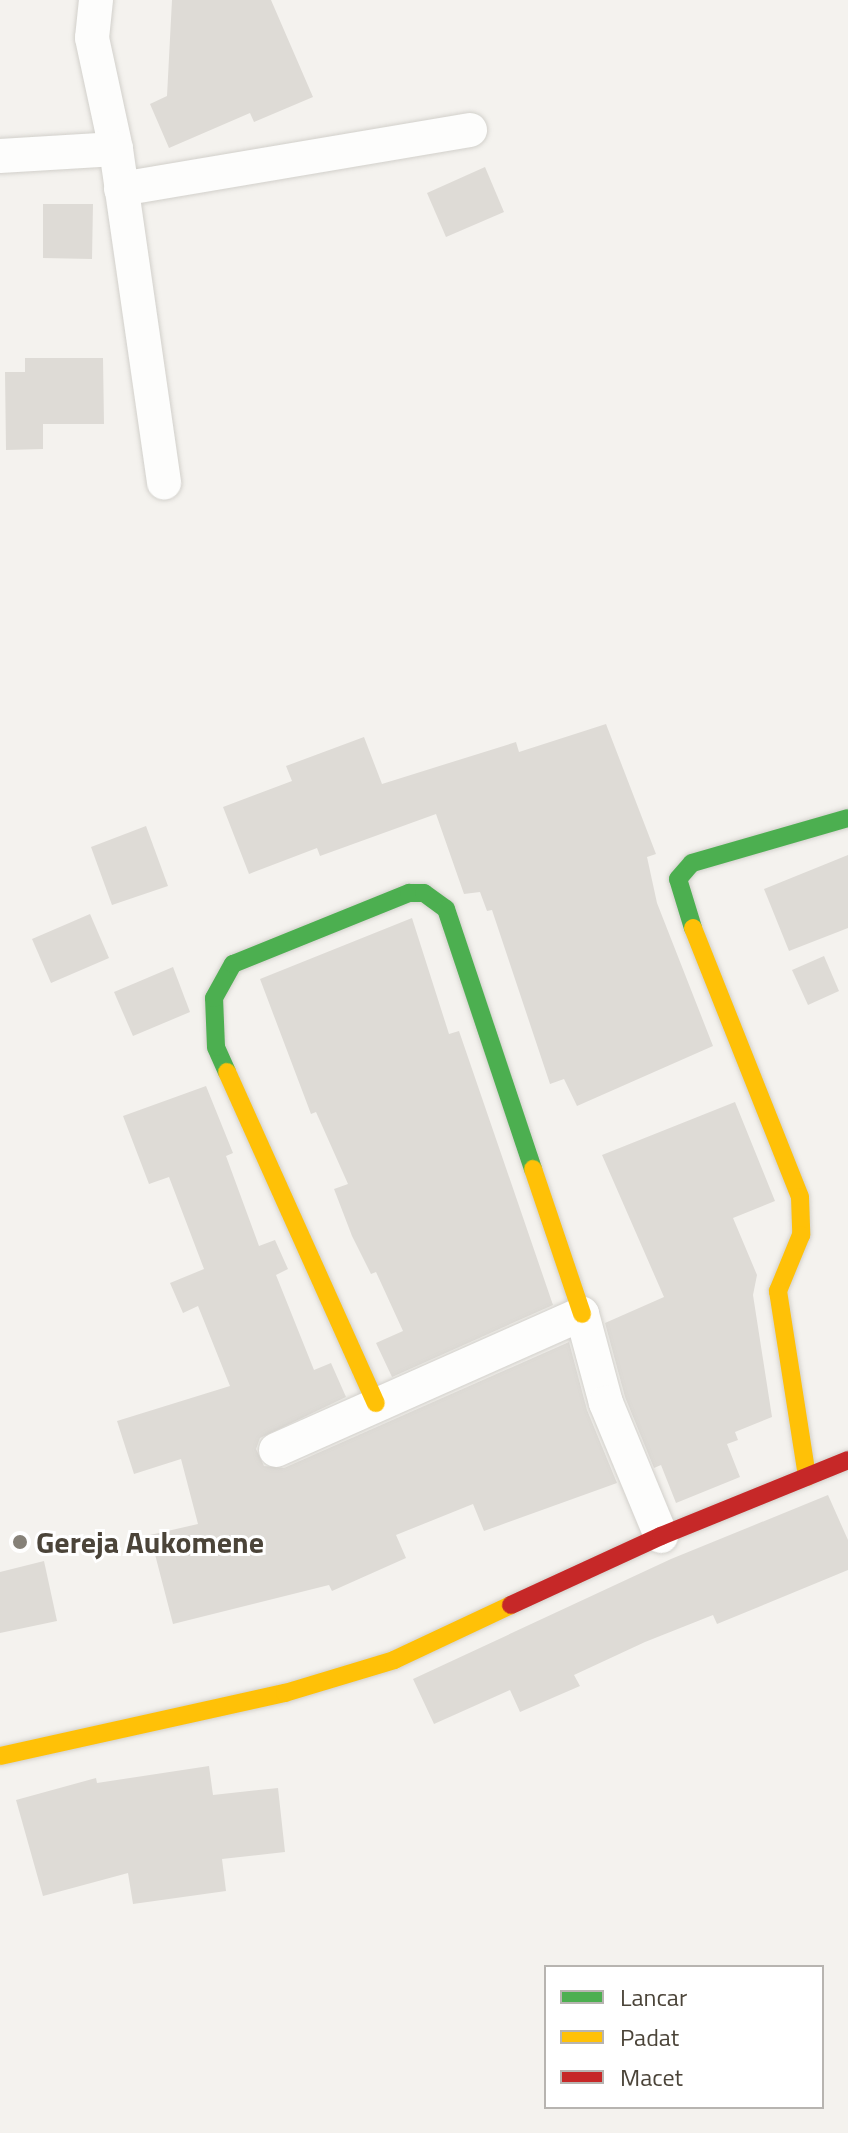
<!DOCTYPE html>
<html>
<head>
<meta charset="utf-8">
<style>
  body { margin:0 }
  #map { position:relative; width:848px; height:2133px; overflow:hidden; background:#f4f2ee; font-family:"Titillium Web",sans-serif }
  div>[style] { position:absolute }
  .building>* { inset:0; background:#dedbd6 }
  .roads { filter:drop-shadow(0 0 2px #d2d0cb) drop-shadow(0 0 2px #d2d0cb) }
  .street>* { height:34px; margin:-17px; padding:0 17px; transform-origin:17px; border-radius:17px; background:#fdfdfc }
  .fast>* { height:18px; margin:-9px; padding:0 9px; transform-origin:9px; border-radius:9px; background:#4caf50 }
  .slow>* { height:18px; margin:-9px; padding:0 9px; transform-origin:9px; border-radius:9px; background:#ffc107 }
  .jam>* { height:18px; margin:-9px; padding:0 9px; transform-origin:9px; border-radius:9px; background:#c62828 }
  .dots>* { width:22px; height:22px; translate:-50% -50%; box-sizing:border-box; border:4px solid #fff; border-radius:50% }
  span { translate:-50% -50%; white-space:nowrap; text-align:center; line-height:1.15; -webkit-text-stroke:6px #fff; paint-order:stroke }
  .poi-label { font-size:30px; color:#4b4439; font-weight:700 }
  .left { translate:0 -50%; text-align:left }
  .legend { position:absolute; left:544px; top:1965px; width:280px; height:144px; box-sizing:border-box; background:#fff; border:2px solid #b7b4b0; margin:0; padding:10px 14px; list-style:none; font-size:24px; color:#4b4439 }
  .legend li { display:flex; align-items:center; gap:16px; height:40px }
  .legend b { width:40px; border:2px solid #b7b4b0 }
</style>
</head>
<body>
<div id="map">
  <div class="building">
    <i style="clip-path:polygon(172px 0,271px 0,313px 97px,254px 122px,250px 113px,169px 148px,150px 104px,167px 96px)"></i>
    <i style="clip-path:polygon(485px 167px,504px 212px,446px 237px,427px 193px)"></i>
    <i style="clip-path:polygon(43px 204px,93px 204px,92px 259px,43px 258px)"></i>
    <i style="clip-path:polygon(25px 358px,103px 358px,104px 424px,43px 424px,43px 449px,6px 450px,5px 372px,25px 372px)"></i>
    <i style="clip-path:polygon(606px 724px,656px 854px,647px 857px,657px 903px,713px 1046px,577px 1106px,564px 1079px,550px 1084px,492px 910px,487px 911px,480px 892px,464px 894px,436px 814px,320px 856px,317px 848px,249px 874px,223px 807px,292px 781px,286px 766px,364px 737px,382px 784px,516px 742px,519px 752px)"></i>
    <i style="clip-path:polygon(146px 826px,168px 886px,112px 905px,91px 847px)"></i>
    <i style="clip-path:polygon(848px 855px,848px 928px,789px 951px,764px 889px)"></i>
    <i style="clip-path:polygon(90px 914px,109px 958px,51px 983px,32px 939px)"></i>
    <i style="clip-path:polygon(412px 918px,449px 1034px,459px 1031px,553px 1305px,392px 1377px,376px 1343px,403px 1331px,376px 1272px,371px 1274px,352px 1236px,334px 1189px,348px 1184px,316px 1112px,311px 1114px,260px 979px)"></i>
    <i style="clip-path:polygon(824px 956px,839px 991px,808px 1005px,792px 970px)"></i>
    <i style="clip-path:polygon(173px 967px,190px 1012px,133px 1036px,114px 992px)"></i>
    <i style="clip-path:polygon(206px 1086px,233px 1153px,226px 1156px,259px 1246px,275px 1240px,288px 1269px,276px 1275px,314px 1370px,331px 1363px,346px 1397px,260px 1438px,256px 1449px,264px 1466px,284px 1468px,569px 1342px,587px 1410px,617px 1483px,484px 1531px,473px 1504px,396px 1535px,406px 1558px,332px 1591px,329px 1585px,173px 1624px,150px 1535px,198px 1524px,181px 1459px,134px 1474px,117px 1421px,230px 1386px,198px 1306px,183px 1313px,170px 1283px,204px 1269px,169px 1177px,149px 1184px,123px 1116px)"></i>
    <i style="clip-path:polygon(735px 1102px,775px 1201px,733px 1218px,757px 1275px,753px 1295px,772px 1417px,735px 1432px,738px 1440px,727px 1444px,740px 1477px,676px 1503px,661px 1465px,654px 1468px,625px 1397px,605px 1323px,664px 1297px,602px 1155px)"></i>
    <i style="clip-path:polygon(828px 1495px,848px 1540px,848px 1570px,717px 1624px,713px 1615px,645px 1642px,574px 1675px,580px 1686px,520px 1712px,510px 1690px,434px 1724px,413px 1679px,671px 1559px)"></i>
    <i style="clip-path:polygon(44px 1561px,57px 1621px,0 1633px,0 1572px)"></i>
    <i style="clip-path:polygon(209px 1766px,213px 1795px,278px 1788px,285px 1852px,222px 1859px,226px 1891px,133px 1904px,128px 1873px,43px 1896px,16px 1800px,96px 1778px,97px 1783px)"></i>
  </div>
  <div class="roads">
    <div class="street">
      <i style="left:96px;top:0;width:38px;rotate:96deg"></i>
      <i style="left:92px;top:38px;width:114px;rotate:77.8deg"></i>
      <i style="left:116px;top:149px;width:337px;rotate:81.8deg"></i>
      <i style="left:0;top:156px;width:116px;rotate:-3.5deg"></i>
      <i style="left:121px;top:189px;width:354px;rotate:-9.6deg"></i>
      <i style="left:276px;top:1450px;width:335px;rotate:-24deg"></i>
      <i style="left:582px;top:1314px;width:92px;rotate:74.9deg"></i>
      <i style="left:606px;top:1403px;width:144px;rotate:67.5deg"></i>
    </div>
    <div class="fast">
      <i style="left:693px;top:928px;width:51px;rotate:-107deg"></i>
      <i style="left:678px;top:879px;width:21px;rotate:-49deg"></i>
      <i style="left:692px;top:863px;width:162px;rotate:-16.1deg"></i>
      <i style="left:227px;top:1072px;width:27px;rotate:-114deg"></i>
      <i style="left:216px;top:1047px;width:49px;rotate:-92.3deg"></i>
      <i style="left:214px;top:998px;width:39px;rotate:-61deg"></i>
      <i style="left:233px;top:964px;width:190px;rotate:-22deg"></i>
      <i style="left:409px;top:893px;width:15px"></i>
      <i style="left:424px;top:893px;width:27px;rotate:36deg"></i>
      <i style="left:446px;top:909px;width:274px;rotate:71.5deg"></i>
    </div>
    <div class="slow">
      <i style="left:693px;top:928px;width:289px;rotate:68.3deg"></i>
      <i style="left:800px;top:1197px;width:38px;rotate:88deg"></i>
      <i style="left:801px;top:1235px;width:61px;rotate:112.3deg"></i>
      <i style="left:778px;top:1291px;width:188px;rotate:81.1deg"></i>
      <i style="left:227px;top:1072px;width:363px;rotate:65.8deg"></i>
      <i style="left:533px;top:1169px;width:153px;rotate:71.3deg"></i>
      <i style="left:0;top:1756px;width:292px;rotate:-12.5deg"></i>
      <i style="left:285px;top:1693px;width:114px;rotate:-16.8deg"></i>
      <i style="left:394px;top:1660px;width:129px;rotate:-25.2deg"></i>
    </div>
    <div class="jam">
      <i style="left:511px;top:1605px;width:165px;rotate:-24.7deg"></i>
      <i style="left:661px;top:1536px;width:202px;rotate:-22.1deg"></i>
    </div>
  </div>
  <div class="dots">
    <i style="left:20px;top:1542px;background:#868178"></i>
  </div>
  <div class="poi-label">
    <span class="left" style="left:36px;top:1542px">Gereja Aukomene</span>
  </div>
  <ul class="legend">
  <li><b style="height:10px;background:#4caf50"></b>Lancar</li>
  <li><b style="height:10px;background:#ffc107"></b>Padat</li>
  <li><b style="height:10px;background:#c62828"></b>Macet</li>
  </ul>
</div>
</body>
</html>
